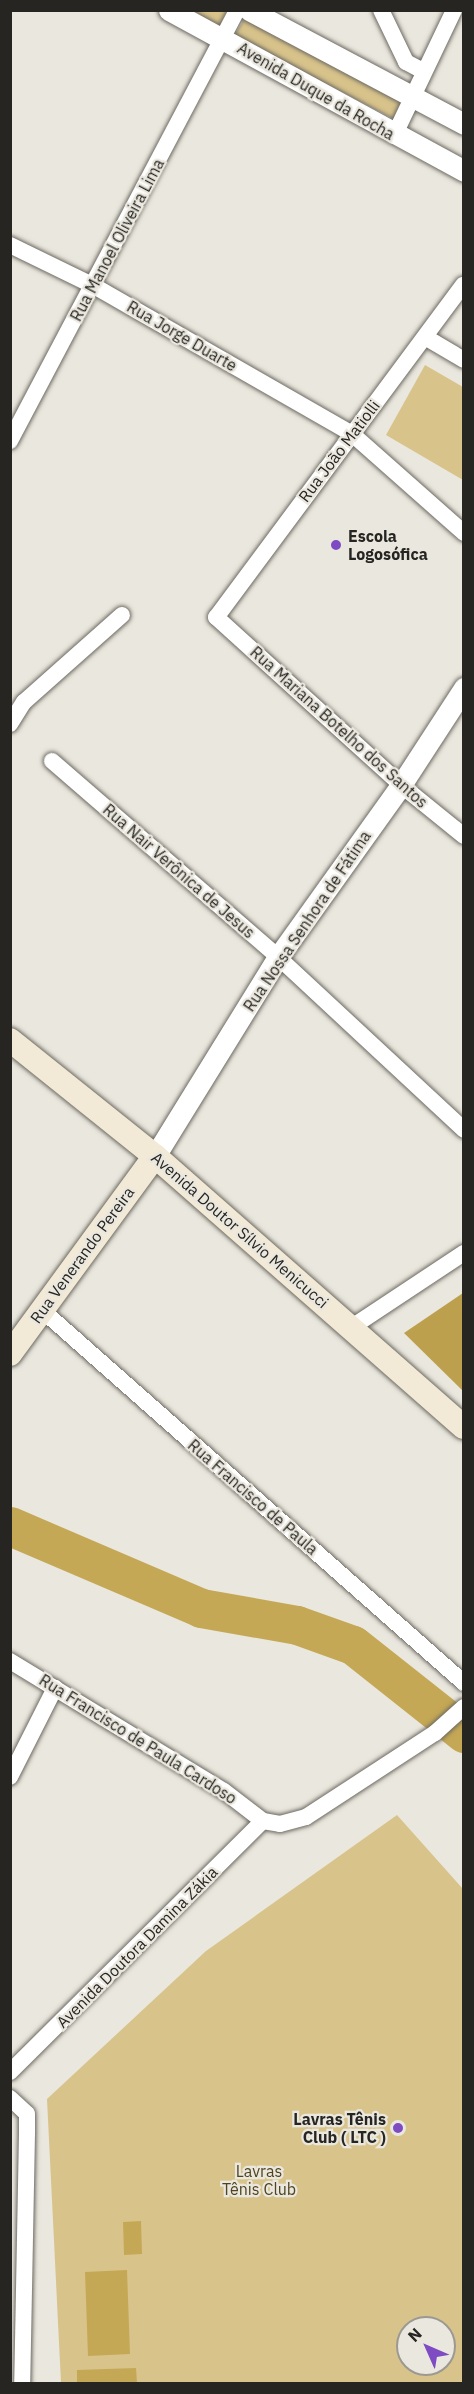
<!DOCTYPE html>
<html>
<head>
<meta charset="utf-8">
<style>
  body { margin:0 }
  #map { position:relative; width:474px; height:2394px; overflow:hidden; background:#eae7de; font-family:"IBM Plex Sans",sans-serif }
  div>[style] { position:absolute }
  .green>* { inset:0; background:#d8c38b }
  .forest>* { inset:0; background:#bda04d }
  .water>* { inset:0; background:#c5a855 }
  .river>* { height:39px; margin:-19.5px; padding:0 19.5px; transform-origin:19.5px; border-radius:19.5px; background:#c5a855 }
  .roads { filter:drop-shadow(0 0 2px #6c6961) drop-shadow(0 0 2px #6c6961) }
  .minor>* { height:16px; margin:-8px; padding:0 8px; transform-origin:8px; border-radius:8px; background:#fff }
  .tertiary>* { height:21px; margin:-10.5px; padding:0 10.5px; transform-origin:10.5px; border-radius:10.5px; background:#fff }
  .secondary>* { height:24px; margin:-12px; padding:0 12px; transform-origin:12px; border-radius:12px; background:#f2ead6 }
  .dots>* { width:16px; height:16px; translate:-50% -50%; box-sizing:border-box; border:3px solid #eae7de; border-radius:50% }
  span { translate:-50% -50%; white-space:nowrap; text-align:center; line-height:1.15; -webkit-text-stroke:4.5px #eae7de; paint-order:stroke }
  .street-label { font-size:16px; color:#262522 }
  .poi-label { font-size:16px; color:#262522; font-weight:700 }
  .left { translate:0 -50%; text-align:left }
  .right { translate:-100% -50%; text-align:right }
  .park-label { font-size:16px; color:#50431f }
  .frame { position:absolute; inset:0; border:12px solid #262522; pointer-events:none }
  .north { position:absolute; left:396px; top:2316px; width:60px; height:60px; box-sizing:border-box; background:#eae7de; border:2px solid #9c9993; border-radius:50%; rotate:315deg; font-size:16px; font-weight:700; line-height:24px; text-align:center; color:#262522 }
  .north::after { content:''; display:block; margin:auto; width:21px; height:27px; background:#7e4bc3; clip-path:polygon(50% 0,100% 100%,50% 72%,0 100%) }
</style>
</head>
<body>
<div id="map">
  <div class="green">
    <i style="clip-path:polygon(186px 11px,227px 11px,219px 28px)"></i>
    <i style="clip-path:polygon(245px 18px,406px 102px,398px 121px,234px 36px)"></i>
    <i style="clip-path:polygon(425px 365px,463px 387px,463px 480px,386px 435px)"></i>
    <i style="clip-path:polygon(evenodd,397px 1815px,463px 1889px,463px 2383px,61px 2383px,47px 2099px,206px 1951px,397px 1815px,408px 2328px,444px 2328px,444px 2364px,408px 2364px,408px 2328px)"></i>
  </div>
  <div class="forest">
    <i style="clip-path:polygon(463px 1293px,463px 1391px,404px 1333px)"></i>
  </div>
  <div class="water">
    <i style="clip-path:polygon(141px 2221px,142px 2254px,124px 2255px,123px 2222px)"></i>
    <i style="clip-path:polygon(127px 2270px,130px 2354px,88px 2356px,85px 2272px)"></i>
    <i style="clip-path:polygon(136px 2368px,137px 2383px,77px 2383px,77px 2370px)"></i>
  </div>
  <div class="river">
    <i style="left:10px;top:1526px;width:208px;rotate:23.2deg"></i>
    <i style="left:201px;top:1608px;width:97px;rotate:10deg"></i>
    <i style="left:297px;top:1625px;width:59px;rotate:19.7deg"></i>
    <i style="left:353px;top:1645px;width:142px;rotate:38.4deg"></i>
  </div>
  <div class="roads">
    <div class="minor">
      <i style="left:381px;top:10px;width:58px;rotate:64.3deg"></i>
      <i style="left:406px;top:62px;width:19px;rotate:28deg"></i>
      <i style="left:394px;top:136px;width:140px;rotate:-64.5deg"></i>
      <i style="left:10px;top:245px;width:93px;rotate:26deg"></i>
      <i style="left:94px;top:286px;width:296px;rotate:29.8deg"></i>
      <i style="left:351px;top:433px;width:151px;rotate:41.5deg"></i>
      <i style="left:463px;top:285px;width:414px;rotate:126.6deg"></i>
      <i style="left:216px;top:617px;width:250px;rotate:42.2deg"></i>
      <i style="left:401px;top:785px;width:81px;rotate:39deg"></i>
      <i style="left:425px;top:337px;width:45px;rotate:30.5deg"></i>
      <i style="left:10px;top:441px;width:487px;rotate:-62.2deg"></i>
      <i style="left:10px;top:724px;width:26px;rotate:-58deg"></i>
      <i style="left:24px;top:702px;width:131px;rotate:-41.6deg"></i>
      <i style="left:52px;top:761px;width:299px;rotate:40.9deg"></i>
      <i style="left:278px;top:957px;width:254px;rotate:42.9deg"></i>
      <i style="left:42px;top:1310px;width:563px;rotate:41.47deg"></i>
      <i style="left:352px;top:1327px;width:134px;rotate:-33.5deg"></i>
      <i style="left:10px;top:1661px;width:250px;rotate:31.3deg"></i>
      <i style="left:224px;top:1791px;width:49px;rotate:37.6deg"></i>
      <i style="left:263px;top:1821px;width:17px;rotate:10deg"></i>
      <i style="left:280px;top:1824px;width:27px;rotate:-15deg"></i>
      <i style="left:306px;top:1817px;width:154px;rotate:-33.1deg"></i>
      <i style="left:435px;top:1733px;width:39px;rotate:-42deg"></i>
      <i style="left:10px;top:1777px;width:100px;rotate:-63.2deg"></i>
      <i style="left:10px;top:2072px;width:356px;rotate:-44.8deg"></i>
      <i style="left:10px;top:2098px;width:23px;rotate:43deg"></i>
      <i style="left:27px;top:2114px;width:19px;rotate:90deg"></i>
      <i style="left:27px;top:2133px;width:251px;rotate:91.1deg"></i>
    </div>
    <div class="tertiary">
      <i style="left:169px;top:10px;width:336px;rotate:28.6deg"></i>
      <i style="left:249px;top:10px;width:243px;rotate:27.9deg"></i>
      <i style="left:155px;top:1156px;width:234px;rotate:-58.3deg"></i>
      <i style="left:278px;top:957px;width:211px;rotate:-54.4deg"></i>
      <i style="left:401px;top:785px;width:116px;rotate:-57deg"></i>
    </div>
    <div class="secondary">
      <i style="left:10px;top:1040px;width:186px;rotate:38.7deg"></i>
      <i style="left:155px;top:1156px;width:411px;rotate:41.3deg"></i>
      <i style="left:10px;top:1354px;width:245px;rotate:-53.8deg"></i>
    </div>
  </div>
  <div class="dots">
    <i style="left:336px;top:545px;background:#7e4bc3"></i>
    <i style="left:398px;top:2128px;background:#7e4bc3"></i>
  </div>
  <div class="street-label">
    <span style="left:316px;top:91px;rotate:30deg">Avenida Duque da Rocha</span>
    <span style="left:117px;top:240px;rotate:-62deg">Rua Manoel Oliveira Lima</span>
    <span style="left:182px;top:336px;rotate:30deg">Rua Jorge Duarte</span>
    <span style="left:339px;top:451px;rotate:-53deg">Rua João Matiolli</span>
    <span style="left:339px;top:727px;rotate:42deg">Rua Mariana Botelho dos Santos</span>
    <span style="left:179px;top:871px;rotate:41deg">Rua Nair Verônica de Jesus</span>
    <span style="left:307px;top:921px;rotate:-56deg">Rua Nossa Senhora de Fátima</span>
    <span style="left:240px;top:1230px;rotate:41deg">Avenida Doutor Sílvio Menicucci</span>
    <span style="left:82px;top:1255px;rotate:-54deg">Rua Venerando Pereira</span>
    <span style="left:253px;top:1497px;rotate:41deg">Rua Francisco de Paula</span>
    <span style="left:138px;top:1739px;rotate:32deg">Rua Francisco de Paula Cardoso</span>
    <span style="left:137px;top:1947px;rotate:-45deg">Avenida Doutora Damina Zákia</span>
  </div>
  <div class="poi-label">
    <span class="left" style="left:348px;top:545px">Escola<br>Logosófica</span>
    <span class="right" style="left:386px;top:2128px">Lavras Tênis<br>Club ( LTC )</span>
  </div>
  <div class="park-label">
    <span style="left:259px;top:2180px">Lavras<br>Tênis Club</span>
  </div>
  <div class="frame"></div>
  <div class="north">N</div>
</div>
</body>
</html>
